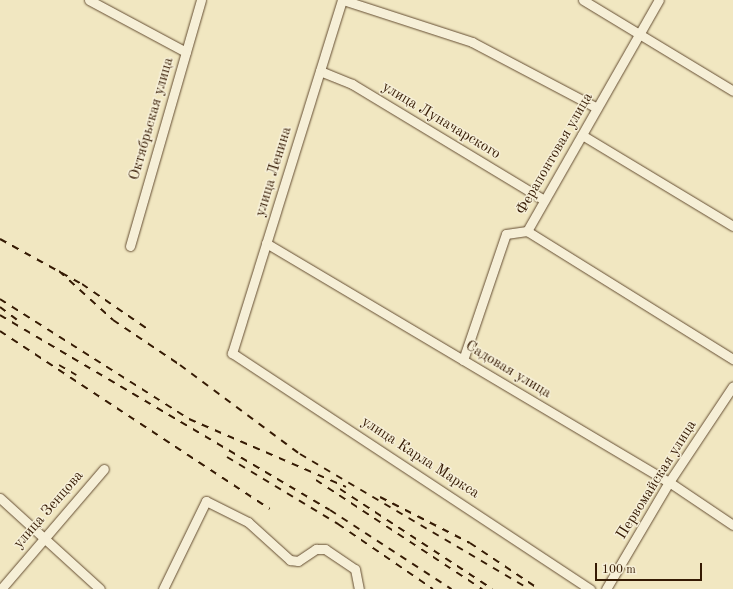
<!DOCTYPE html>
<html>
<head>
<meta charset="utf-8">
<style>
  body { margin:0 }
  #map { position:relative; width:733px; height:589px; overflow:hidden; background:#f1e7c1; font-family:"Old Standard TT",serif }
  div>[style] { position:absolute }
  .roads { filter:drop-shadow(0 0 1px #644d32) drop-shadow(0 0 1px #644d32) }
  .minor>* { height:9px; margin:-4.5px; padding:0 4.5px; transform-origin:4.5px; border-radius:4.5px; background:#f6efd7 }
  .rail>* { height:2px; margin-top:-1px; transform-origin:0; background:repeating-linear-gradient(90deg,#351a03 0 7px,transparent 0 14px) }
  span { translate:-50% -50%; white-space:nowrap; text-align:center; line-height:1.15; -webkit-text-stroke:3px #f6efd7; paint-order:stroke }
  .street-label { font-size:15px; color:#351a03 }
  .scale { position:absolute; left:595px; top:563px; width:107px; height:18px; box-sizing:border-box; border:2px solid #351a03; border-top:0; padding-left:5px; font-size:12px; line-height:14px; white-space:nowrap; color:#351a03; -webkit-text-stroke:3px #f6efd7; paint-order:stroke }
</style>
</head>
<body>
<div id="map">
  <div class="roads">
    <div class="minor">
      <i style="left:89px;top:0;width:110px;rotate:28.2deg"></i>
      <i style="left:342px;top:0;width:370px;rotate:107.3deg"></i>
      <i style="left:232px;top:353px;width:429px;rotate:33.4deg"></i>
      <i style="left:343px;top:0;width:136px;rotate:18deg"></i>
      <i style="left:472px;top:42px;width:141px;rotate:27.8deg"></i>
      <i style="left:583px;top:0;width:175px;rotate:31.2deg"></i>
      <i style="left:320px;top:71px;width:35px;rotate:22deg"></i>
      <i style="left:352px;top:84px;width:224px;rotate:31.1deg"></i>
      <i style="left:582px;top:135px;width:176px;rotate:31.1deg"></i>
      <i style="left:527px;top:231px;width:243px;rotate:31.9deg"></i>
      <i style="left:266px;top:243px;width:469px;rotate:30.7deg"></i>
      <i style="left:669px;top:482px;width:77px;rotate:33.9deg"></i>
      <i style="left:130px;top:246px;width:256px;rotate:-73.9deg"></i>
      <i style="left:463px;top:360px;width:133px;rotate:-71.2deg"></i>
      <i style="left:506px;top:234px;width:21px;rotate:-8deg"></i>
      <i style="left:527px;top:231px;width:266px;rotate:-60.3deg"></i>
      <i style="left:0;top:498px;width:135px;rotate:42.3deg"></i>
      <i style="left:1px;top:589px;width:158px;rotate:-49.4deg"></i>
      <i style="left:163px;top:589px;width:98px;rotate:-64deg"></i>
      <i style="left:206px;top:501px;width:47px;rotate:26.6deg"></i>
      <i style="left:248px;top:522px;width:57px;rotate:42.1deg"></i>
      <i style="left:290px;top:560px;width:8px;rotate:7deg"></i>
      <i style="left:298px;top:561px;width:22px;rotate:-34deg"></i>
      <i style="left:316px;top:549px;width:9px"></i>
      <i style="left:325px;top:549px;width:36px;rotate:34deg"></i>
      <i style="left:355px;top:569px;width:20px;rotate:79deg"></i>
      <i style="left:606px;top:589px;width:124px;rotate:-59.5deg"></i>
      <i style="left:669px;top:482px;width:115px;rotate:-56.3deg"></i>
    </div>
  </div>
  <div class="rail">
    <i style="left:0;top:239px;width:94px;rotate:28.8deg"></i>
    <i style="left:82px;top:284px;width:78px;rotate:34.5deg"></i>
    <i style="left:59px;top:271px;width:73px;rotate:42.2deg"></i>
    <i style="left:113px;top:320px;width:81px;rotate:33.9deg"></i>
    <i style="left:180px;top:365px;width:149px;rotate:36.6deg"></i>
    <i style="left:300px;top:454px;width:266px;rotate:30.5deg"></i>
    <i style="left:0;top:299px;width:224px;rotate:32.4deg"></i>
    <i style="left:189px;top:419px;width:171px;rotate:23.4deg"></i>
    <i style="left:0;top:307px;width:21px;rotate:37deg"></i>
    <i style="left:0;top:315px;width:383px;rotate:30.6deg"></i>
    <i style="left:330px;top:510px;width:145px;rotate:33.1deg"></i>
    <i style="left:0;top:331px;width:323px;rotate:33.4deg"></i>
    <i style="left:59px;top:365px;width:20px;rotate:30deg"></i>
    <i style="left:227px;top:457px;width:130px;rotate:31.1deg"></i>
    <i style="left:338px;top:524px;width:115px;rotate:34.4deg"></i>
    <i style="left:316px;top:480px;width:199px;rotate:33.3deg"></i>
    <i style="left:340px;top:489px;width:182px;rotate:33.3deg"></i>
    <i style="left:380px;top:497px;width:101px;rotate:27.1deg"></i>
    <i style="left:470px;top:543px;width:83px;rotate:33.7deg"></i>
  </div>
  <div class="street-label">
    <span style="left:152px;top:119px;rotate:-74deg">Октябрьская улица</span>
    <span style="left:441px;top:121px;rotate:31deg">улица Луначарского</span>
    <span style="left:555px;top:154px;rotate:-60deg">Ферапонтовая улица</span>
    <span style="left:274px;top:172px;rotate:-73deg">улица Ленина</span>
    <span style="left:508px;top:370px;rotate:31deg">Садовая улица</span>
    <span style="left:420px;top:458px;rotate:33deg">улица Карла Маркса</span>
    <span style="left:657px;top:480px;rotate:-58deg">Первомайская улица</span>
    <span style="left:49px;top:510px;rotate:-49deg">улица Зенцова</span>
  </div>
  <div class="scale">100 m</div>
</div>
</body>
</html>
